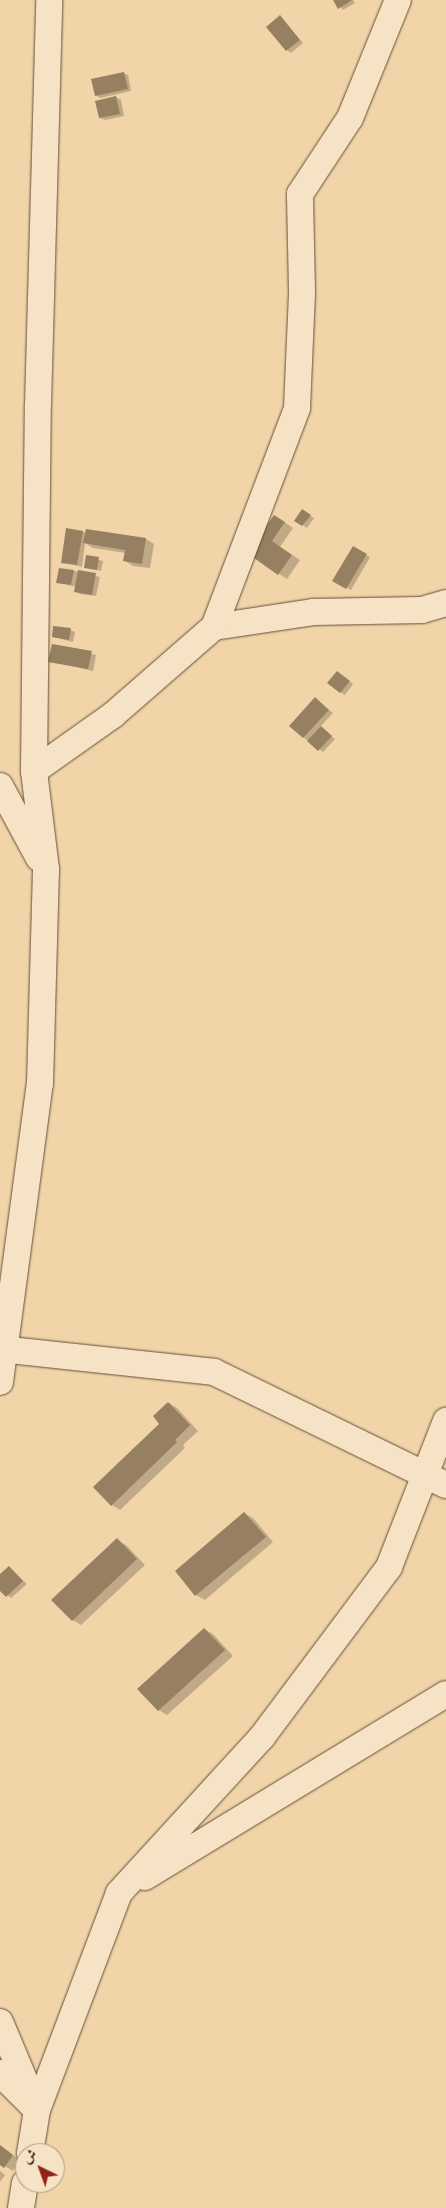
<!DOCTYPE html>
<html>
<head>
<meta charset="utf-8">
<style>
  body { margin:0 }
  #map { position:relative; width:446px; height:2208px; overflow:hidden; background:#f1d4a8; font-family:Vollkorn,Amiri,serif }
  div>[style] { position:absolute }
  .shadow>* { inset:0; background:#0003 }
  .building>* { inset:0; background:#977f61 }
  .roads { filter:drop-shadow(0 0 1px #644f39) drop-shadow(0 0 1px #644f39) }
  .street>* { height:26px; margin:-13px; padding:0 13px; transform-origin:13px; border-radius:13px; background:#f6e3c6 }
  span { translate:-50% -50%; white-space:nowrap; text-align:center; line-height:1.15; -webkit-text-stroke:4px #f6e3c6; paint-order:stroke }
  .north { position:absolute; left:15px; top:2143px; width:50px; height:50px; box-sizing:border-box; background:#f6e3c6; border:1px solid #a9967f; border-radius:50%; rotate:318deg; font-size:14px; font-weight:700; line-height:20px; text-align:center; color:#352314 }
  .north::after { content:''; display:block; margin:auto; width:18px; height:22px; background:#8f2418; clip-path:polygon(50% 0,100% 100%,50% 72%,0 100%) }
</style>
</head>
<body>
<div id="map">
  <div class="shadow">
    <i style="clip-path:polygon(334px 0,353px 0,355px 3px,343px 10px)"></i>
    <i style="clip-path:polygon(280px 17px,303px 43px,291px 53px,287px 50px)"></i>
    <i style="clip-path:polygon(123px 73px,128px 75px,131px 91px,100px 98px,96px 95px)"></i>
    <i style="clip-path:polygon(116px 97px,121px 100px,124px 116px,105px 120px,100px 118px)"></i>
    <i style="clip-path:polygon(303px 511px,314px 518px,307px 528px,296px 520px)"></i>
    <i style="clip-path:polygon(283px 521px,293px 528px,280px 547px,300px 560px,287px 579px,249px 553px)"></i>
    <i style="clip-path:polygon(83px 532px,146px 539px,154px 544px,150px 568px,133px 566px,125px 561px,126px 553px,93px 548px,85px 543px,82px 567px,62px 562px)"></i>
    <i style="clip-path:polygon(353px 548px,370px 557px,351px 590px,334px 581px)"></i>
    <i style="clip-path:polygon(87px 557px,103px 561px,101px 571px,85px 567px)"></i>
    <i style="clip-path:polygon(74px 571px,100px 577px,96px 596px,80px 594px,75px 591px,76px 587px,58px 582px)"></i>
    <i style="clip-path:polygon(70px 630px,75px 632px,73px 642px,53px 637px)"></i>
    <i style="clip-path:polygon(53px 646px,96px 655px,93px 671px,50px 661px)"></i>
    <i style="clip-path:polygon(341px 675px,353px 684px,345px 695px,340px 692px)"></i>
    <i style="clip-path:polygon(315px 699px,333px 713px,320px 727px,335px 739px,323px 752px,303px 737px)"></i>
    <i style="clip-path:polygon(169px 1403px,177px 1408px,198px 1431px,183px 1445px,185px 1448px,120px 1510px,112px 1505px,161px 1424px)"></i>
    <i style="clip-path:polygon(244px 1513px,253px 1518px,273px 1542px,205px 1600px,196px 1595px)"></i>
    <i style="clip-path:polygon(117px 1540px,126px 1545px,145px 1565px,81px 1625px,73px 1620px)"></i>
    <i style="clip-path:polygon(9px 1567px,27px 1584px,11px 1598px,0 1589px,0 1576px)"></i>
    <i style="clip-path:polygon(204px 1629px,213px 1634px,233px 1656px,167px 1715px,159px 1710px,139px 1689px)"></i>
    <i style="clip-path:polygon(0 2145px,21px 2161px,13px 2171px,0 2163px)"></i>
    <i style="clip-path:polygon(0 2171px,5px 2175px,0 2182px)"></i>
  </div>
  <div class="building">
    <i style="clip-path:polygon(333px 0,352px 0,338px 9px)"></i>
    <i style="clip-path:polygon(280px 15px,300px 40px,286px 51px,266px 27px)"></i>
    <i style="clip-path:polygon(124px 72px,128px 89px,95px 96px,91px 79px)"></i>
    <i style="clip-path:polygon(116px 96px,120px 114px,99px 118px,95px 101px)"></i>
    <i style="clip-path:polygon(302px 509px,311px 515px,302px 526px,294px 521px)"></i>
    <i style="clip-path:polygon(274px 515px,285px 522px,272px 541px,292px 555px,278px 575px,247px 553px)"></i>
    <i style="clip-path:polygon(66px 528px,83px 531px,77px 565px,61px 563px)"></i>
    <i style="clip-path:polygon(86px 529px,146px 538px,142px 564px,123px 561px,125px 550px,83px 543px)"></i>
    <i style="clip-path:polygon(353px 546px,367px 554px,346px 589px,332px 581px)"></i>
    <i style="clip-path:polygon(86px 555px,99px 557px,97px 570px,84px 568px)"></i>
    <i style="clip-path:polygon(59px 568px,74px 570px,71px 585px,56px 583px)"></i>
    <i style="clip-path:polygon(78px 570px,96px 573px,92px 595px,74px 592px)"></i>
    <i style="clip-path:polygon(53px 626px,71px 628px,69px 640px,52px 637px)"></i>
    <i style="clip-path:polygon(52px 644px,92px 651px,88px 669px,48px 662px)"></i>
    <i style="clip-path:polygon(337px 671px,350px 681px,340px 693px,327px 683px)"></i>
    <i style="clip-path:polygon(315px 697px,329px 710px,303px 738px,289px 726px)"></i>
    <i style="clip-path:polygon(321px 726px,332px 736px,318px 751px,307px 741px)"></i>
    <i style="clip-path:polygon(168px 1402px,190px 1425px,175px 1440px,177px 1442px,111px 1506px,93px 1487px,159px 1424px,153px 1416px)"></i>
    <i style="clip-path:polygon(244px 1512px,266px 1537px,195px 1596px,175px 1571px)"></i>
    <i style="clip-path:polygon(117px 1538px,137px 1559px,72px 1621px,51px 1600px)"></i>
    <i style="clip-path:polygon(9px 1566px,23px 1581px,6px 1597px,0 1591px,0 1574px)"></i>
    <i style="clip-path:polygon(204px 1628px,225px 1650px,158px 1711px,137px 1689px)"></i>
    <i style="clip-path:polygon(0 2145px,13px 2155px,4px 2168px,0 2165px)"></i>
  </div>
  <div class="roads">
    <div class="street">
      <i style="left:214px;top:627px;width:100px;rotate:-8.6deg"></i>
      <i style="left:313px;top:612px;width:109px;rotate:-1.1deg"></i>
      <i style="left:422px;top:610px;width:25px;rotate:-16deg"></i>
      <i style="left:34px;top:771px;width:97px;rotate:-35.3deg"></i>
      <i style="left:113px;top:715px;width:134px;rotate:-41.1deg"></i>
      <i style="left:214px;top:627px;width:234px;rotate:-69.2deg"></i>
      <i style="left:297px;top:408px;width:116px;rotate:-87.5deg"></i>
      <i style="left:302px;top:292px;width:98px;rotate:-91.2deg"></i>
      <i style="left:300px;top:194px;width:91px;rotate:-56.7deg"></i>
      <i style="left:350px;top:118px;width:127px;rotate:-67.9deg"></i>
      <i style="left:0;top:786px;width:82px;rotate:61.6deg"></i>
      <i style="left:0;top:1349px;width:215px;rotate:6.1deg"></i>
      <i style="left:214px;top:1372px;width:258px;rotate:26deg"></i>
      <i style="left:0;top:1382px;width:301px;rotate:-82.4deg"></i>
      <i style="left:40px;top:1084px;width:215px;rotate:-88.4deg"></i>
      <i style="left:46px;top:869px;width:99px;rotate:-97deg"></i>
      <i style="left:34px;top:771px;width:366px;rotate:-89.4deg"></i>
      <i style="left:38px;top:405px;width:405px;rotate:-88.4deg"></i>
      <i style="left:145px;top:1877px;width:352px;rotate:-31.3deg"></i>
      <i style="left:0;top:2022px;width:95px;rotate:67.2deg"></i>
      <i style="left:37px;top:2110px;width:44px;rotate:99.2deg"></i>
      <i style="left:0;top:2073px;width:52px;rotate:45deg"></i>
      <i style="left:37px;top:2110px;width:232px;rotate:-69.3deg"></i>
      <i style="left:119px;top:1893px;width:212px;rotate:-47.5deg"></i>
      <i style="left:262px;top:1737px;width:212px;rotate:-53.2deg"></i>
      <i style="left:389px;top:1567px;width:157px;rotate:-68.7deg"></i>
      <i style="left:21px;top:2208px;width:25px;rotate:-81deg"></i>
    </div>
  </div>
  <div class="north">ش</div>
</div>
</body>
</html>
